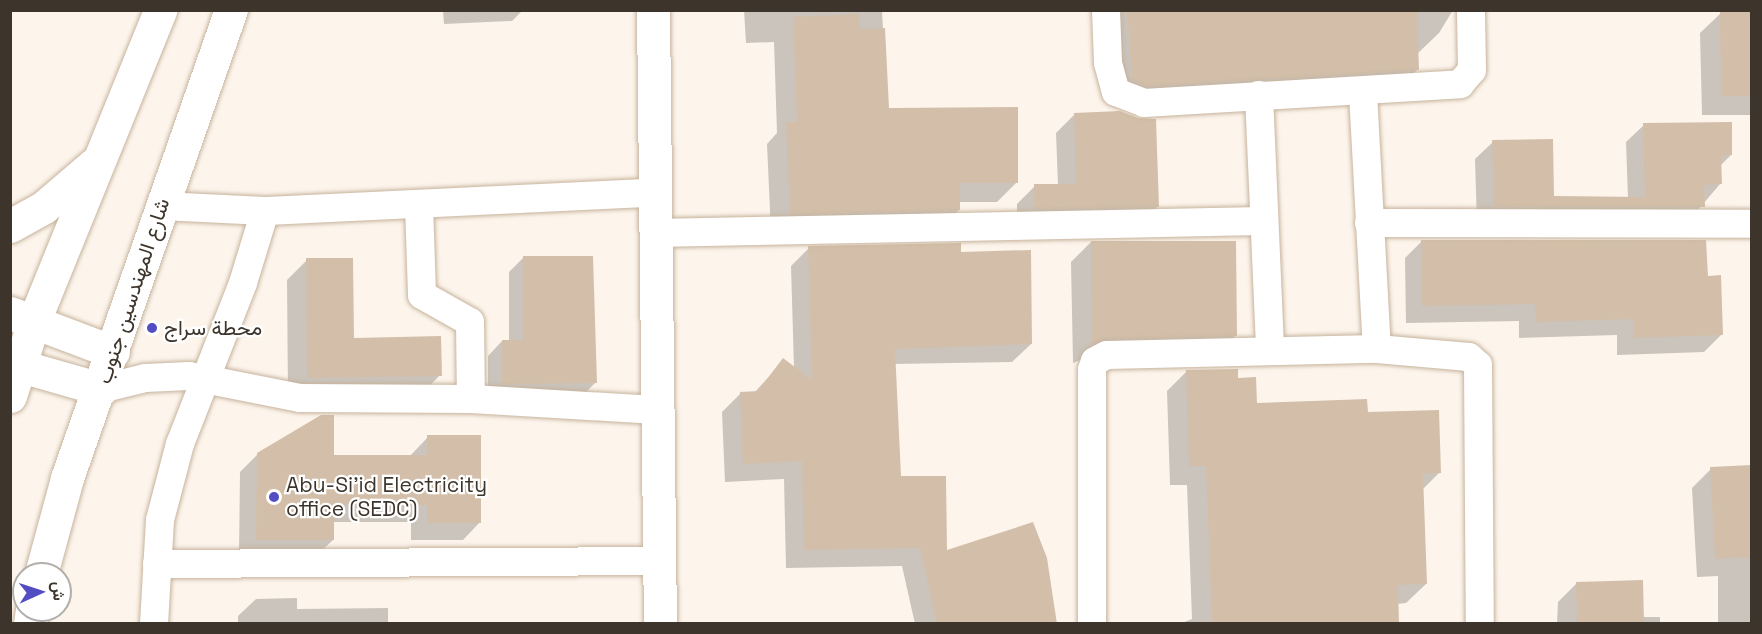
<!DOCTYPE html>
<html>
<head>
<meta charset="utf-8">
<style>
  body { margin:0 }
  #map { position:relative; width:1762px; height:634px; overflow:hidden; background:#fdf5ec; font-family:"Space Grotesk",Vazirmatn,sans-serif }
  div>[style] { position:absolute }
  .shadow>* { inset:0; background:#0003 }
  .building>* { inset:0; background:#d3bfa9 }
  .roads { filter:drop-shadow(0 0 2px #c7b39d) drop-shadow(0 0 2px #c7b39d) }
  .minor>* { height:28px; margin:-14px; padding:0 14px; transform-origin:14px; border-radius:14px; background:#fff }
  .tertiary>* { height:33px; margin:-16.5px; padding:0 16.5px; transform-origin:16.5px; border-radius:16.5px; background:#fff }
  .secondary>* { height:33px; margin:-16.5px; padding:0 16.5px; transform-origin:16.5px; border-radius:16.5px; background:#fff }
  .trunk>* { height:33px; margin:-16.5px; padding:0 16.5px; transform-origin:16.5px; border-radius:16.5px; background:#fff }
  .dots>* { width:16px; height:16px; translate:-50% -50%; box-sizing:border-box; border:3px solid #fff; border-radius:50% }
  span { translate:-50% -50%; white-space:nowrap; text-align:center; line-height:1.15; -webkit-text-stroke:4.5px #fff; paint-order:stroke }
  .street-label { font-size:21px; color:#3d352c }
  .poi-label { font-size:21px; color:#3d352c }
  .left { translate:0 -50%; text-align:left }
  .frame { position:absolute; inset:0; border:12px solid #3d352c; pointer-events:none }
  .north { position:absolute; left:12px; top:562px; width:60px; height:60px; box-sizing:border-box; background:#fff; border:2px solid #b1aeab; border-radius:50%; rotate:87deg; font-size:16px; font-weight:700; line-height:24px; text-align:center; color:#3d352c }
  .north::after { content:''; display:block; margin:auto; width:21px; height:27px; background:#534dc4; clip-path:polygon(50% 0,100% 100%,50% 72%,0 100%) }
</style>
</head>
<body>
<div id="map">
  <div class="shadow">
    <i style="clip-path:polygon(443px 10px,523px 10px,512px 21px,444px 24px)"></i>
    <i style="clip-path:polygon(744px 10px,882px 10px,887px 110px,1017px 182px,997px 202px,959px 202px,959px 210px,939px 230px,771px 233px,767px 144px,777px 133px,774px 42px,746px 43px)"></i>
    <i style="clip-path:polygon(1113px 10px,1453px 10px,1439px 33px,1417px 54px,1418px 69px,1398px 89px,1126px 106px)"></i>
    <i style="clip-path:polygon(1752px 12px,1752px 115px,1702px 115px,1700px 33px,1721px 13px)"></i>
    <i style="clip-path:polygon(1074px 115px,1158px 206px,1140px 224px,1017px 226px,1017px 204px,1035px 186px,1058px 186px,1056px 133px)"></i>
    <i style="clip-path:polygon(1644px 125px,1731px 155px,1720px 166px,1720px 184px,1686px 224px,1477px 224px,1475px 159px,1493px 142px,1553px 197px,1628px 198px,1626px 142px)"></i>
    <i style="clip-path:polygon(1422px 241px,1706px 277px,1721px 335px,1704px 352px,1617px 355px,1617px 335px,1519px 338px,1519px 321px,1406px 323px,1405px 258px)"></i>
    <i style="clip-path:polygon(1091px 242px,1236px 335px,1216px 355px,1085px 358px,1073px 363px,1071px 262px)"></i>
    <i style="clip-path:polygon(809px 248px,959px 253px,1031px 344px,1012px 362px,893px 364px,899px 478px,946px 552px,1055px 624px,915px 624px,902px 566px,786px 568px,784px 479px,725px 482px,722px 412px,740px 394px,754px 393px,784px 360px,794px 368px,791px 266px)"></i>
    <i style="clip-path:polygon(523px 258px,596px 382px,581px 397px,488px 398px,488px 356px,502px 341px,509px 341px,509px 272px)"></i>
    <i style="clip-path:polygon(307px 260px,353px 339px,440px 375px,420px 396px,288px 397px,287px 280px)"></i>
    <i style="clip-path:polygon(1187px 371px,1236px 379px,1255px 404px,1366px 414px,1439px 473px,1422px 490px,1426px 584px,1406px 603px,1397px 604px,1398px 624px,1179px 624px,1192px 619px,1187px 485px,1170px 485px,1167px 391px)"></i>
    <i style="clip-path:polygon(428px 437px,480px 522px,463px 540px,411px 540px,411px 522px,333px 522px,333px 540px,315px 557px,239px 556px,240px 472px,258px 454px,410px 456px)"></i>
    <i style="clip-path:polygon(1752px 467px,1752px 624px,1718px 624px,1718px 576px,1697px 577px,1692px 488px,1711px 469px)"></i>
    <i style="clip-path:polygon(1577px 583px,1642px 617px,1660px 617px,1660px 624px,1557px 624px,1558px 602px)"></i>
    <i style="clip-path:polygon(297px 598px,297px 609px,388px 608px,388px 624px,238px 624px,238px 616px,256px 599px)"></i>
  </div>
  <div class="building">
    <i style="clip-path:polygon(1127px 10px,1417px 10px,1419px 70px,1147px 86px,1132px 80px)"></i>
    <i style="clip-path:polygon(1720px 11px,1752px 11px,1752px 96px,1721px 96px)"></i>
    <i style="clip-path:polygon(859px 14px,860px 29px,885px 28px,889px 108px,1018px 107px,1018px 183px,960px 183px,960px 210px,790px 214px,786px 122px,797px 122px,793px 17px)"></i>
    <i style="clip-path:polygon(1120px 111px,1138px 118px,1156px 119px,1159px 207px,1034px 209px,1034px 184px,1076px 184px,1074px 113px)"></i>
    <i style="clip-path:polygon(1732px 122px,1732px 155px,1721px 155px,1722px 184px,1704px 185px,1705px 207px,1494px 207px,1492px 140px,1553px 139px,1554px 196px,1645px 197px,1643px 123px)"></i>
    <i style="clip-path:polygon(1421px 240px,1706px 240px,1708px 276px,1721px 275px,1723px 335px,1634px 338px,1633px 319px,1536px 322px,1535px 304px,1422px 306px)"></i>
    <i style="clip-path:polygon(1091px 241px,1236px 241px,1237px 336px,1107px 339px,1092px 344px)"></i>
    <i style="clip-path:polygon(961px 243px,961px 252px,1031px 250px,1032px 344px,895px 349px,901px 476px,946px 476px,947px 550px,1033px 522px,1047px 558px,1057px 624px,937px 624px,920px 548px,804px 550px,802px 461px,743px 464px,740px 392px,758px 391px,783px 358px,812px 380px,808px 246px)"></i>
    <i style="clip-path:polygon(523px 256px,593px 256px,597px 383px,502px 384px,502px 340px,523px 340px)"></i>
    <i style="clip-path:polygon(306px 258px,353px 258px,354px 338px,441px 336px,442px 376px,307px 378px)"></i>
    <i style="clip-path:polygon(1238px 369px,1238px 378px,1256px 377px,1257px 403px,1367px 399px,1368px 412px,1439px 410px,1441px 473px,1423px 474px,1427px 584px,1398px 585px,1399px 624px,1212px 624px,1206px 466px,1189px 466px,1186px 370px)"></i>
    <i style="clip-path:polygon(321px 415px,334px 415px,334px 455px,427px 455px,427px 435px,481px 435px,481px 523px,427px 523px,427px 505px,334px 505px,334px 540px,256px 540px,257px 453px)"></i>
    <i style="clip-path:polygon(1752px 465px,1752px 557px,1715px 559px,1710px 467px)"></i>
    <i style="clip-path:polygon(1643px 580px,1644px 624px,1577px 624px,1576px 582px)"></i>
  </div>
  <div class="roads">
    <div class="minor">
      <i style="left:1106px;top:10px;width:53px;rotate:87.8deg"></i>
      <i style="left:1108px;top:63px;width:30px;rotate:75deg"></i>
      <i style="left:1116px;top:92px;width:30px;rotate:21deg"></i>
      <i style="left:1144px;top:103px;width:317px;rotate:-3.4deg"></i>
      <i style="left:1460px;top:84px;width:18px;rotate:-49deg"></i>
      <i style="left:1472px;top:70px;width:60px;rotate:-91deg"></i>
      <i style="left:1363px;top:93px;width:256px;rotate:86.9deg"></i>
      <i style="left:1259px;top:95px;width:254px;rotate:87.5deg"></i>
      <i style="left:419px;top:204px;width:91px;rotate:88.1deg"></i>
      <i style="left:422px;top:295px;width:55px;rotate:29.4deg"></i>
      <i style="left:470px;top:322px;width:77px;rotate:89.3deg"></i>
      <i style="left:265px;top:211px;width:388px;rotate:-2.7deg"></i>
      <i style="left:1369px;top:223px;width:383px;rotate:0.1deg"></i>
      <i style="left:654px;top:233px;width:608px;rotate:-1.13deg"></i>
      <i style="left:101px;top:389px;width:45px;rotate:-14deg"></i>
      <i style="left:145px;top:378px;width:44px;rotate:-2.6deg"></i>
      <i style="left:189px;top:376px;width:113px;rotate:11.2deg"></i>
      <i style="left:300px;top:398px;width:171px;rotate:0.3deg"></i>
      <i style="left:471px;top:399px;width:186px;rotate:3.4deg"></i>
      <i style="left:157px;top:564px;width:503px;rotate:-0.34deg"></i>
      <i style="left:154px;top:624px;width:104px;rotate:-86.7deg"></i>
      <i style="left:160px;top:520px;width:79px;rotate:-75.3deg"></i>
      <i style="left:180px;top:444px;width:173px;rotate:-68.6deg"></i>
      <i style="left:243px;top:283px;width:75px;rotate:-73deg"></i>
      <i style="left:265px;top:211px;width:104px;rotate:-177.2deg"></i>
      <i style="left:1092px;top:624px;width:254px;rotate:-90deg"></i>
      <i style="left:1092px;top:370px;width:9px;rotate:-72deg"></i>
      <i style="left:1095px;top:361px;width:13px;rotate:-27deg"></i>
      <i style="left:1107px;top:355px;width:270px;rotate:-1.3deg"></i>
      <i style="left:1377px;top:349px;width:92px;rotate:5deg"></i>
      <i style="left:1469px;top:357px;width:12px;rotate:42deg"></i>
      <i style="left:1478px;top:365px;width:259px;rotate:89.6deg"></i>
    </div>
    <div class="tertiary">
      <i style="left:653px;top:10px;width:614px;rotate:89.35deg"></i>
    </div>
    <div class="secondary">
      <i style="left:10px;top:313px;width:110px;rotate:20.7deg"></i>
      <i style="left:10px;top:363px;width:95px;rotate:15.9deg"></i>
    </div>
    <div class="trunk">
      <i style="left:10px;top:226px;width:39px;rotate:-29deg"></i>
      <i style="left:44px;top:207px;width:65px;rotate:-40.6deg"></i>
      <i style="left:10px;top:396px;width:79px;rotate:-72.3deg"></i>
      <i style="left:34px;top:321px;width:336px;rotate:-67.9deg"></i>
      <i style="left:41px;top:574px;width:99px;rotate:-74.8deg"></i>
      <i style="left:67px;top:478px;width:496px;rotate:-70.7deg"></i>
      <i style="left:30px;top:624px;width:14px;rotate:-82deg"></i>
    </div>
  </div>
  <div class="dots">
    <i style="left:152px;top:328px;background:#534dc4"></i>
    <i style="left:274px;top:497px;background:#534dc4"></i>
  </div>
  <div class="street-label">
    <span style="left:133px;top:291px;rotate:-72deg">شارع المهندسين جنوب</span>
  </div>
  <div class="poi-label">
    <span class="left" style="left:164px;top:328px">محطة سراج</span>
    <span class="left" style="left:286px;top:497px">Abu-Si'id Electricity<br>office (SEDC)</span>
  </div>
  <div class="frame"></div>
  <div class="north">ش</div>
</div>
</body>
</html>
